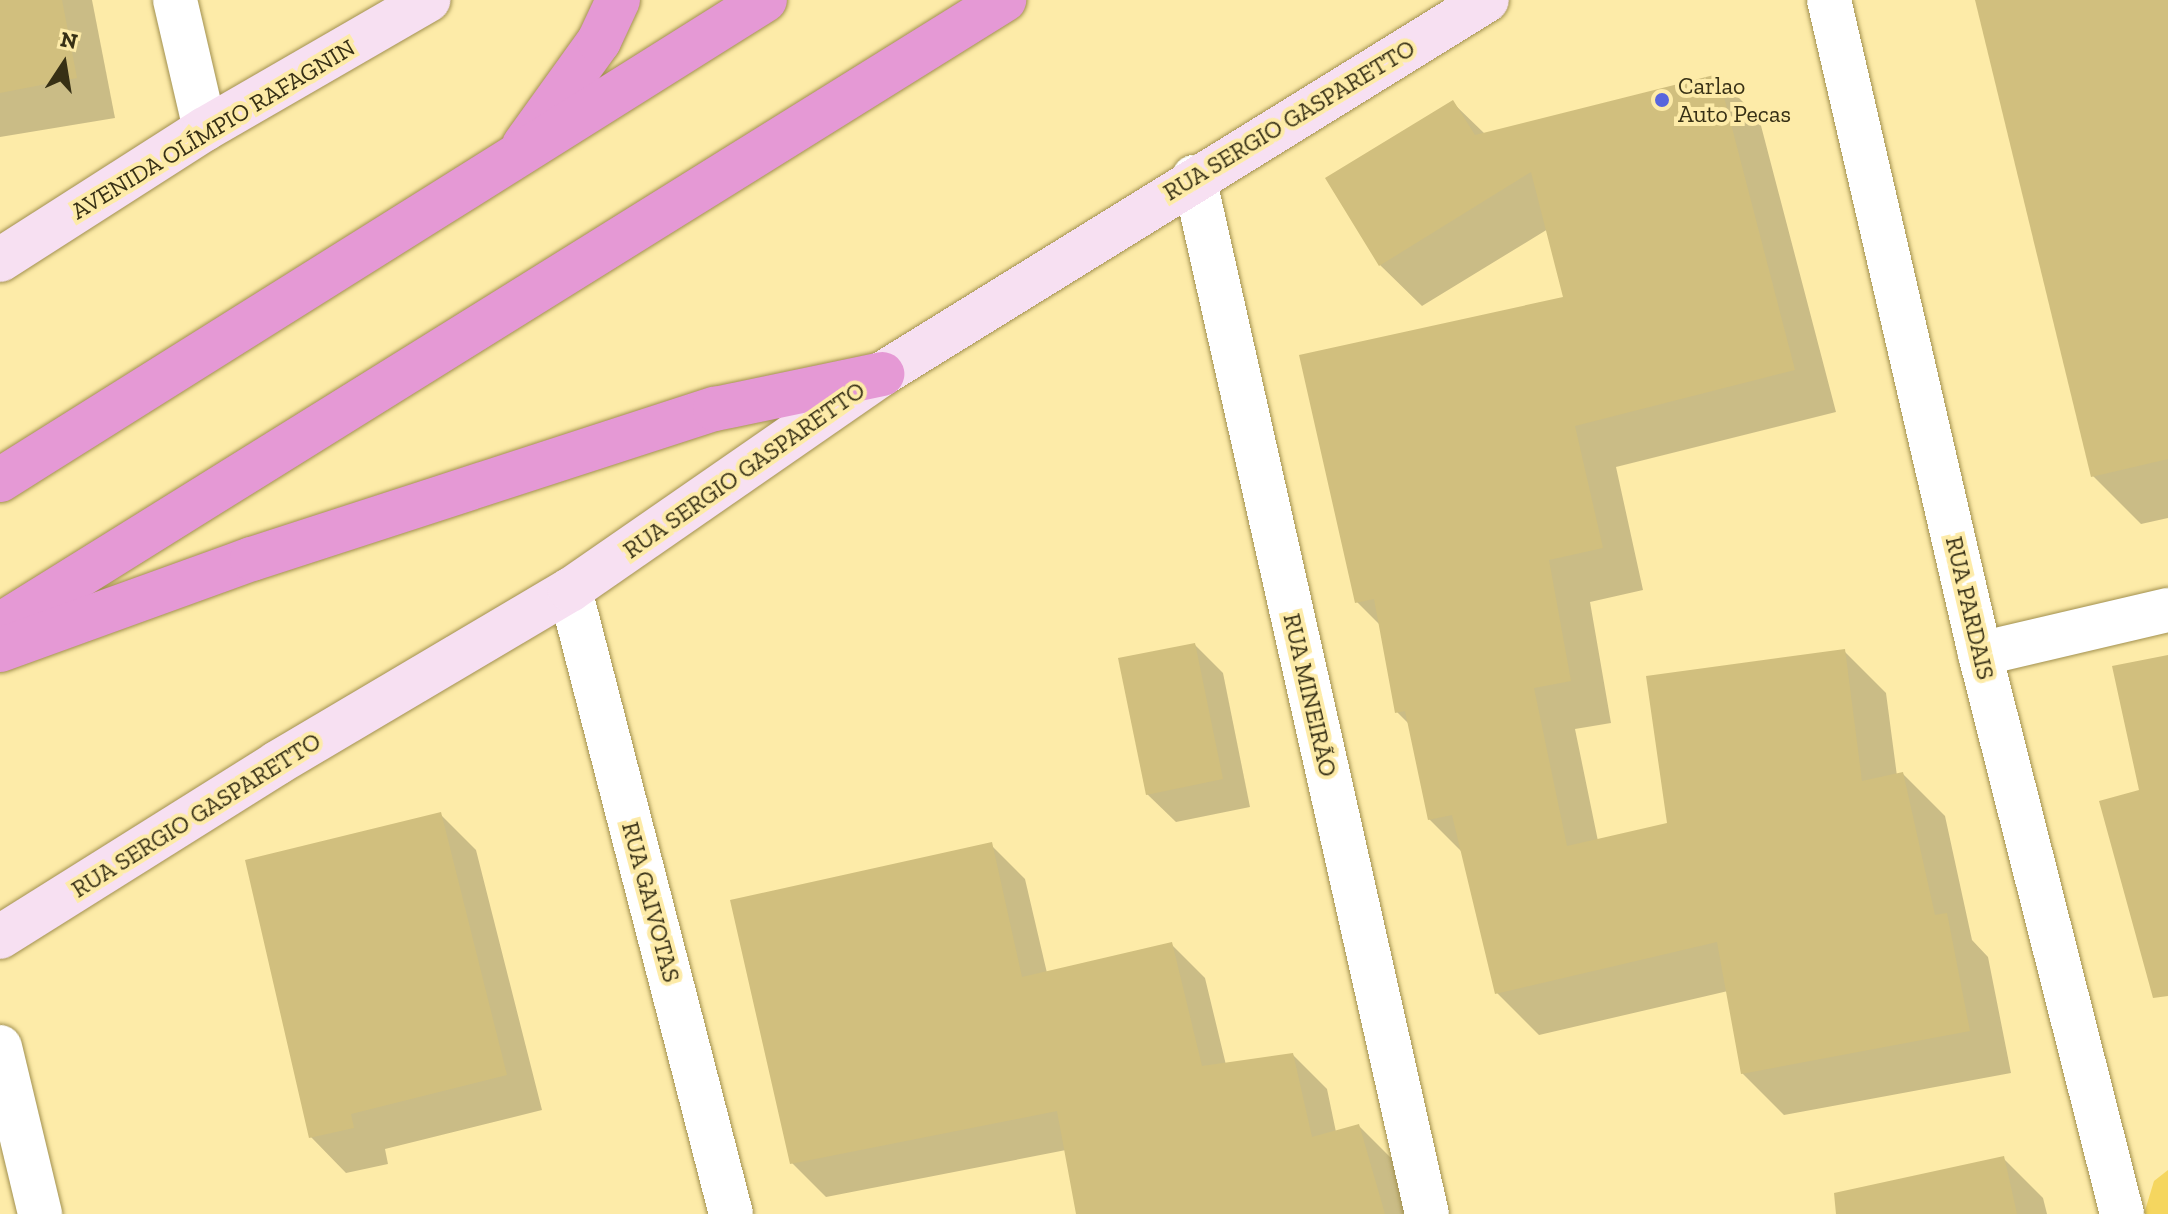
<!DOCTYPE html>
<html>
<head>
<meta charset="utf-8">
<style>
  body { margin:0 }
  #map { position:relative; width:2168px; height:1214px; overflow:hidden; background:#fdeba8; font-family:"Zilla Slab",serif }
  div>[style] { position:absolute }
  .green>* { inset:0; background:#f5d65f }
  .shadow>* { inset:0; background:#0003 }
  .building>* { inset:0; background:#d1bf7e }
  .roads { filter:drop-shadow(0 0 2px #a19050) drop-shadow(0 0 2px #a19050) }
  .street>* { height:44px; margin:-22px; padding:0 22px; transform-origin:22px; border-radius:22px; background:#fff }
  .secondary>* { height:44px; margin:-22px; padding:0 22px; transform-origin:22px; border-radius:22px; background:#f7e0f2 }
  .highway>* { height:44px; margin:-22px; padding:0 22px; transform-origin:22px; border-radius:22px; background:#e599d5 }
  .dots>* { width:22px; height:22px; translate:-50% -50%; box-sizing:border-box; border:4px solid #fdeba8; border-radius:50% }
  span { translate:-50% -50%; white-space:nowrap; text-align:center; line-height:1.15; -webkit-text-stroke:8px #fdeba8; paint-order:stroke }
  .poi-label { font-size:24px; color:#373015 }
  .left { translate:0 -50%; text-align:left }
  .street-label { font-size:24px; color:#373015 }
  .north { position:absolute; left:24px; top:24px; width:80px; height:80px; -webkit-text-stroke:6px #fdeba8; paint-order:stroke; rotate:12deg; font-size:22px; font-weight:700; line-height:32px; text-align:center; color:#373015 }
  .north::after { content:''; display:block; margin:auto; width:28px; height:36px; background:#373015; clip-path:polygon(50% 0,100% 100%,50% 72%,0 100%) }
</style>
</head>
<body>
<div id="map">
  <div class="green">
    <i style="clip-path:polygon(2168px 1170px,2168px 1214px,2144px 1214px,2154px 1181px)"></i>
  </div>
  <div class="shadow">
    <i style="clip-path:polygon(0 0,92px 0,115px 118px,0 137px)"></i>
    <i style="clip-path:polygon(1977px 0,2168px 0,2168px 518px,2141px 524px,2093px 476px)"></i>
    <i style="clip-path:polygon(1717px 76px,1759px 118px,1836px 412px,1616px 467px,1643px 590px,1590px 602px,1611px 723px,1575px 729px,1598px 841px,1669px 824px,1844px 651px,1886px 693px,1897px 776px,1903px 774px,1945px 816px,1972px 940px,1988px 957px,2011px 1073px,1784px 1115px,1742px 1073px,1728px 991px,1539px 1035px,1497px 993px,1463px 853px,1429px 819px,1410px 725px,1397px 712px,1381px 626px,1357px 602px,1566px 298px,1548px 229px,1422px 306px,1380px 265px,1452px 102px,1485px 134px)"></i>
    <i style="clip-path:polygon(1195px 645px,1223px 673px,1250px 807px,1176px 822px,1147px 794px)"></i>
    <i style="clip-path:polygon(440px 814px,476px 850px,542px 1110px,385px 1149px,388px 1164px,346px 1173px,311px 1137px)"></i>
    <i style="clip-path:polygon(991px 845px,1025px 879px,1047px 973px,1171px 944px,1205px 978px,1226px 1065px,1293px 1055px,1327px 1089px,1336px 1132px,1359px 1126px,1393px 1160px,1408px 1214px,1078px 1214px,1066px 1150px,826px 1197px,792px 1163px)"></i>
    <i style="clip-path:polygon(2003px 1158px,2043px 1198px,2047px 1214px,1887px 1214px)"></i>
  </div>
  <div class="building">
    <i style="clip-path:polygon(0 0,62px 0,77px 78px,0 93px)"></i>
    <i style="clip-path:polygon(1975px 0,2168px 0,2168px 459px,2091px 477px)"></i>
    <i style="clip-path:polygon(1718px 74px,1795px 370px,1575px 426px,1603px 548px,1549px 560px,1571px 681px,1534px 688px,1567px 846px,1667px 823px,1646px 676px,1845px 649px,1862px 781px,1903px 772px,1935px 915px,1947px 913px,1970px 1031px,1741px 1074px,1717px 942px,1495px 994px,1452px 815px,1428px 820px,1405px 711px,1395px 713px,1374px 599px,1355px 603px,1299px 355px,1563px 297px,1531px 172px,1379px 266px,1325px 178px,1453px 100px,1475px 135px)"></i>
    <i style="clip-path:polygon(1195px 643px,1223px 779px,1146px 795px,1118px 658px)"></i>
    <i style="clip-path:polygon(2168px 655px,2168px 996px,2153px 998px,2099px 801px,2139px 790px,2112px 666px)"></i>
    <i style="clip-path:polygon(441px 812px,507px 1075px,351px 1114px,354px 1128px,309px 1138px,245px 860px)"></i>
    <i style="clip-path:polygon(992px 842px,1022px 977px,1172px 942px,1202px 1066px,1293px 1053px,1312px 1137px,1359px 1124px,1385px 1214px,1076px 1214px,1057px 1111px,790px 1164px,730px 900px)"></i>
    <i style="clip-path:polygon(2004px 1156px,2017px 1214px,1836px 1214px,1834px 1193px)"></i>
  </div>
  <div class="roads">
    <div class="street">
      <i style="left:175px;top:0;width:132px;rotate:76.9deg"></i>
      <i style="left:1829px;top:0;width:671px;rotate:77deg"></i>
      <i style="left:1980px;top:654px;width:578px;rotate:75.77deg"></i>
      <i style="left:1194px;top:177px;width:1063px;rotate:77.34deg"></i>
      <i style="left:570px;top:590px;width:644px;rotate:75.53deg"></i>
      <i style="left:1980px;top:654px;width:193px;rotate:-13.2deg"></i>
      <i style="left:0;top:1047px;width:172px;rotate:76.5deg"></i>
    </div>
    <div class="secondary">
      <i style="left:0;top:260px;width:243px;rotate:-32.6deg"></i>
      <i style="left:205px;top:129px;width:258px;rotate:-30deg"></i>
      <i style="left:0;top:937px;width:327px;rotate:-32.1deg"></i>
      <i style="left:277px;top:763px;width:340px;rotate:-30.6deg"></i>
      <i style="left:570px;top:590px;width:379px;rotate:-34.7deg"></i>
      <i style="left:882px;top:374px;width:711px;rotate:-31.72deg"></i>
    </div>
    <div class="highway">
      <i style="left:524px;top:145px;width:128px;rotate:-54.2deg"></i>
      <i style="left:599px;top:41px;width:45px;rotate:-65.1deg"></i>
      <i style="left:0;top:480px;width:903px;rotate:-32.11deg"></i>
      <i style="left:0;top:625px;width:1183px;rotate:-31.9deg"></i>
      <i style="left:0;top:650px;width:268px;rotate:-19.9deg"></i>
      <i style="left:252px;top:559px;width:487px;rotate:-18deg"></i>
      <i style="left:715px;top:409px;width:171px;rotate:-11.8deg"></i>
    </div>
  </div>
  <div class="dots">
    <i style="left:1662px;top:100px;background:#5966dd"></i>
  </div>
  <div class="poi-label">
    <span class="left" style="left:1678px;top:100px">Carlao<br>Auto Pecas</span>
  </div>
  <div class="street-label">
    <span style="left:1289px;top:120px;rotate:-31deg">RUA SERGIO GASPARETTO</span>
    <span style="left:213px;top:129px;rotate:-31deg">AVENIDA OLÍMPIO RAFAGNIN</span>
    <span style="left:744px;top:470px;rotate:-35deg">RUA SERGIO GASPARETTO</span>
    <span style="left:1970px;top:608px;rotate:77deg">RUA PARDAIS</span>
    <span style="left:1310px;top:695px;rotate:77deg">RUA MINEIRÃO</span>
    <span style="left:196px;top:815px;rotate:-32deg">RUA SERGIO GASPARETTO</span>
    <span style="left:651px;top:902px;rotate:75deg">RUA GAIVOTAS</span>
  </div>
  <div class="north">N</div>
</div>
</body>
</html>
